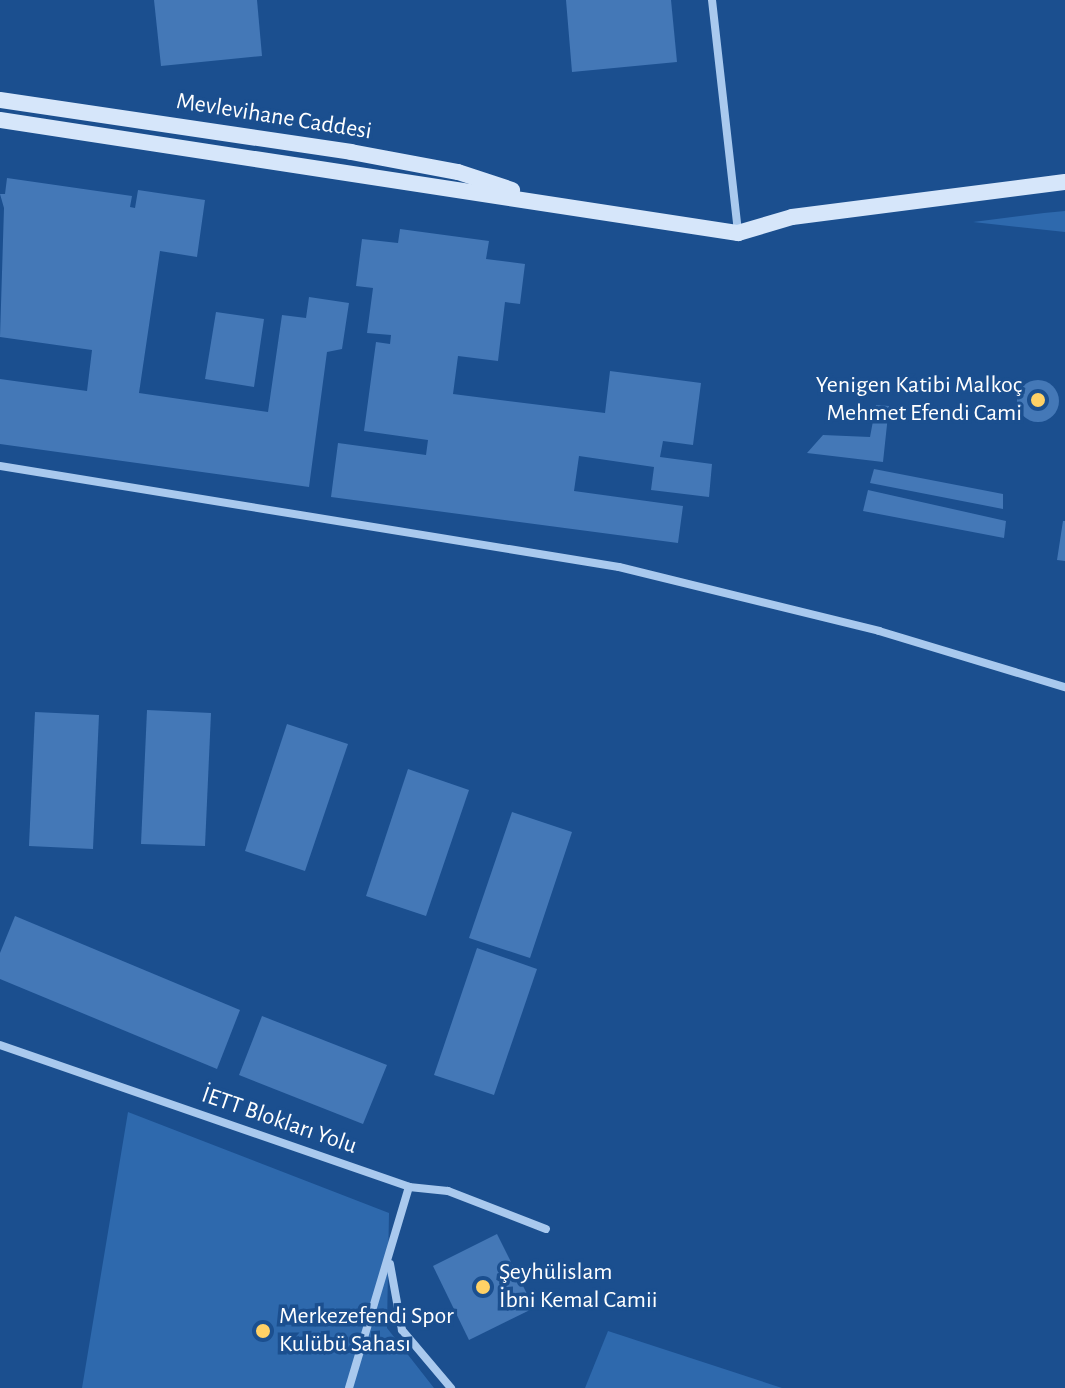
<!DOCTYPE html>
<html>
<head>
<meta charset="utf-8">
<style>
  body { margin:0 }
  #map { position:relative; width:1065px; height:1388px; overflow:hidden; background:#1b4f8f; font-family:"Alegreya Sans",sans-serif }
  div>[style] { position:absolute }
  .green>* { inset:0; background:#2e69ad }
  .building>* { inset:0; background:#4478b7 }
  .round { border-radius:50% }
  .street>* { height:8px; margin:-4px; padding:0 4px; transform-origin:4px; border-radius:4px; background:#a9c9ee }
  .secondary>* { height:16px; margin:-8px; padding:0 8px; transform-origin:8px; border-radius:8px; background:#d6e6fa }
  .dots>* { width:22px; height:22px; translate:-50% -50%; box-sizing:border-box; border:4px solid #1b4f8f; border-radius:50% }
  span { translate:-50% -50%; white-space:nowrap; text-align:center; line-height:1.15; -webkit-text-stroke:7px #1b4f8f; paint-order:stroke }
  .street-label { font-size:24px; color:#fff }
  .poi-label { font-size:24px; color:#fff }
  .right { translate:-100% -50%; text-align:right }
  .left { translate:0 -50%; text-align:left }
</style>
</head>
<body>
<div id="map">
  <div class="green">
    <i style="clip-path:polygon(1065px 211px,1065px 232px,973px 222px,1044px 213px)"></i>
    <i style="clip-path:polygon(128px 1112px,389px 1213px,387px 1328px,434px 1388px,82px 1388px)"></i>
    <i style="clip-path:polygon(608px 1331px,782px 1388px,585px 1388px)"></i>
  </div>
  <div class="building">
    <i style="clip-path:polygon(154px 0,257px 0,262px 56px,161px 66px)"></i>
    <i style="clip-path:polygon(566px 0,671px 0,677px 62px,572px 72px)"></i>
    <i style="clip-path:polygon(7px 178px,132px 196px,130px 207px,135px 208px,138px 190px,205px 200px,197px 257px,160px 251px,139px 393px,268px 412px,282px 315px,306px 318px,309px 297px,349px 303px,342px 349px,327px 352px,309px 487px,0 444px,0 379px,87px 391px,92px 350px,0 337px,4px 208px,0 194px,5px 194px)"></i>
    <i style="clip-path:polygon(400px 229px,489px 241px,486px 259px,525px 264px,520px 304px,505px 302px,498px 361px,458px 356px,453px 394px,605px 413px,610px 371px,701px 383px,693px 445px,663px 441px,660px 457px,712px 464px,709px 497px,651px 490px,654px 467px,579px 456px,574px 491px,683px 506px,678px 543px,331px 497px,338px 443px,426px 455px,428px 440px,364px 431px,376px 342px,390px 344px,391px 335px,367px 333px,373px 288px,356px 286px,362px 239px,398px 243px)"></i>
    <i style="clip-path:polygon(216px 312px,264px 319px,254px 387px,205px 379px)"></i>
    <i class="round" style="left:1017px;top:380px;width:42px;height:42px"></i>
    <i style="clip-path:polygon(876px 405px,889px 406px,883px 462px,807px 453px,823px 435px,870px 437px)"></i>
    <i style="clip-path:polygon(874px 469px,1003px 494px,1003px 509px,870px 483px)"></i>
    <i style="clip-path:polygon(868px 490px,1006px 521px,1004px 538px,863px 511px)"></i>
    <i style="clip-path:polygon(1063px 521px,1065px 521px,1065px 561px,1057px 560px)"></i>
    <i style="clip-path:polygon(147px 710px,211px 713px,205px 846px,141px 844px)"></i>
    <i style="clip-path:polygon(35px 712px,99px 715px,93px 849px,29px 846px)"></i>
    <i style="clip-path:polygon(287px 724px,348px 744px,305px 871px,245px 851px)"></i>
    <i style="clip-path:polygon(408px 769px,469px 790px,426px 916px,366px 896px)"></i>
    <i style="clip-path:polygon(512px 812px,572px 832px,530px 958px,469px 938px)"></i>
    <i style="clip-path:polygon(15px 916px,240px 1010px,217px 1069px,0 979px,0 953px)"></i>
    <i style="clip-path:polygon(477px 948px,537px 969px,494px 1095px,434px 1075px)"></i>
    <i style="clip-path:polygon(262px 1016px,387px 1065px,363px 1124px,239px 1075px)"></i>
    <i style="clip-path:polygon(497px 1234px,534px 1308px,469px 1340px,433px 1266px)"></i>
  </div>
  <div class="street">
    <i style="left:712px;top:0;width:234px;rotate:83.6deg"></i>
    <i style="left:0;top:466px;width:627px;rotate:9.27deg"></i>
    <i style="left:619px;top:567px;width:268px;rotate:13.8deg"></i>
    <i style="left:879px;top:631px;width:194px;rotate:16.8deg"></i>
    <i style="left:0;top:1045px;width:433px;rotate:19.1deg"></i>
    <i style="left:409px;top:1187px;width:39px;rotate:6deg"></i>
    <i style="left:448px;top:1191px;width:105px;rotate:21.2deg"></i>
    <i style="left:390px;top:1264px;width:67px;rotate:79.7deg"></i>
    <i style="left:402px;top:1330px;width:76px;rotate:49.8deg"></i>
    <i style="left:349px;top:1388px;width:210px;rotate:-73.4deg"></i>
  </div>
  <div class="secondary">
    <i style="left:0;top:100px;width:355px;rotate:8.4deg"></i>
    <i style="left:351px;top:152px;width:109px;rotate:10.6deg"></i>
    <i style="left:458px;top:172px;width:57px;rotate:18.4deg"></i>
    <i style="left:0;top:120px;width:747px;rotate:8.71deg"></i>
    <i style="left:738px;top:233px;width:56px;rotate:-16.5deg"></i>
    <i style="left:792px;top:217px;width:275px;rotate:-7.3deg"></i>
  </div>
  <div class="dots">
    <i style="left:1038px;top:400px;background:#ffd166"></i>
    <i style="left:483px;top:1287px;background:#ffd166"></i>
    <i style="left:263px;top:1331px;background:#ffd166"></i>
  </div>
  <div class="street-label">
    <span style="left:274px;top:117px;rotate:9deg">Mevlevihane Caddesi</span>
    <span style="left:279px;top:1121px;rotate:19deg">İETT Blokları Yolu</span>
  </div>
  <div class="poi-label">
    <span class="right" style="left:1022px;top:400px">Yenigen Katibi Malkoç<br>Mehmet Efendi Cami</span>
    <span class="left" style="left:499px;top:1287px">Şeyhülislam<br>İbni Kemal Camii</span>
    <span class="left" style="left:279px;top:1331px">Merkezefendi Spor<br>Kulübü Sahası</span>
  </div>
</div>
</body>
</html>
